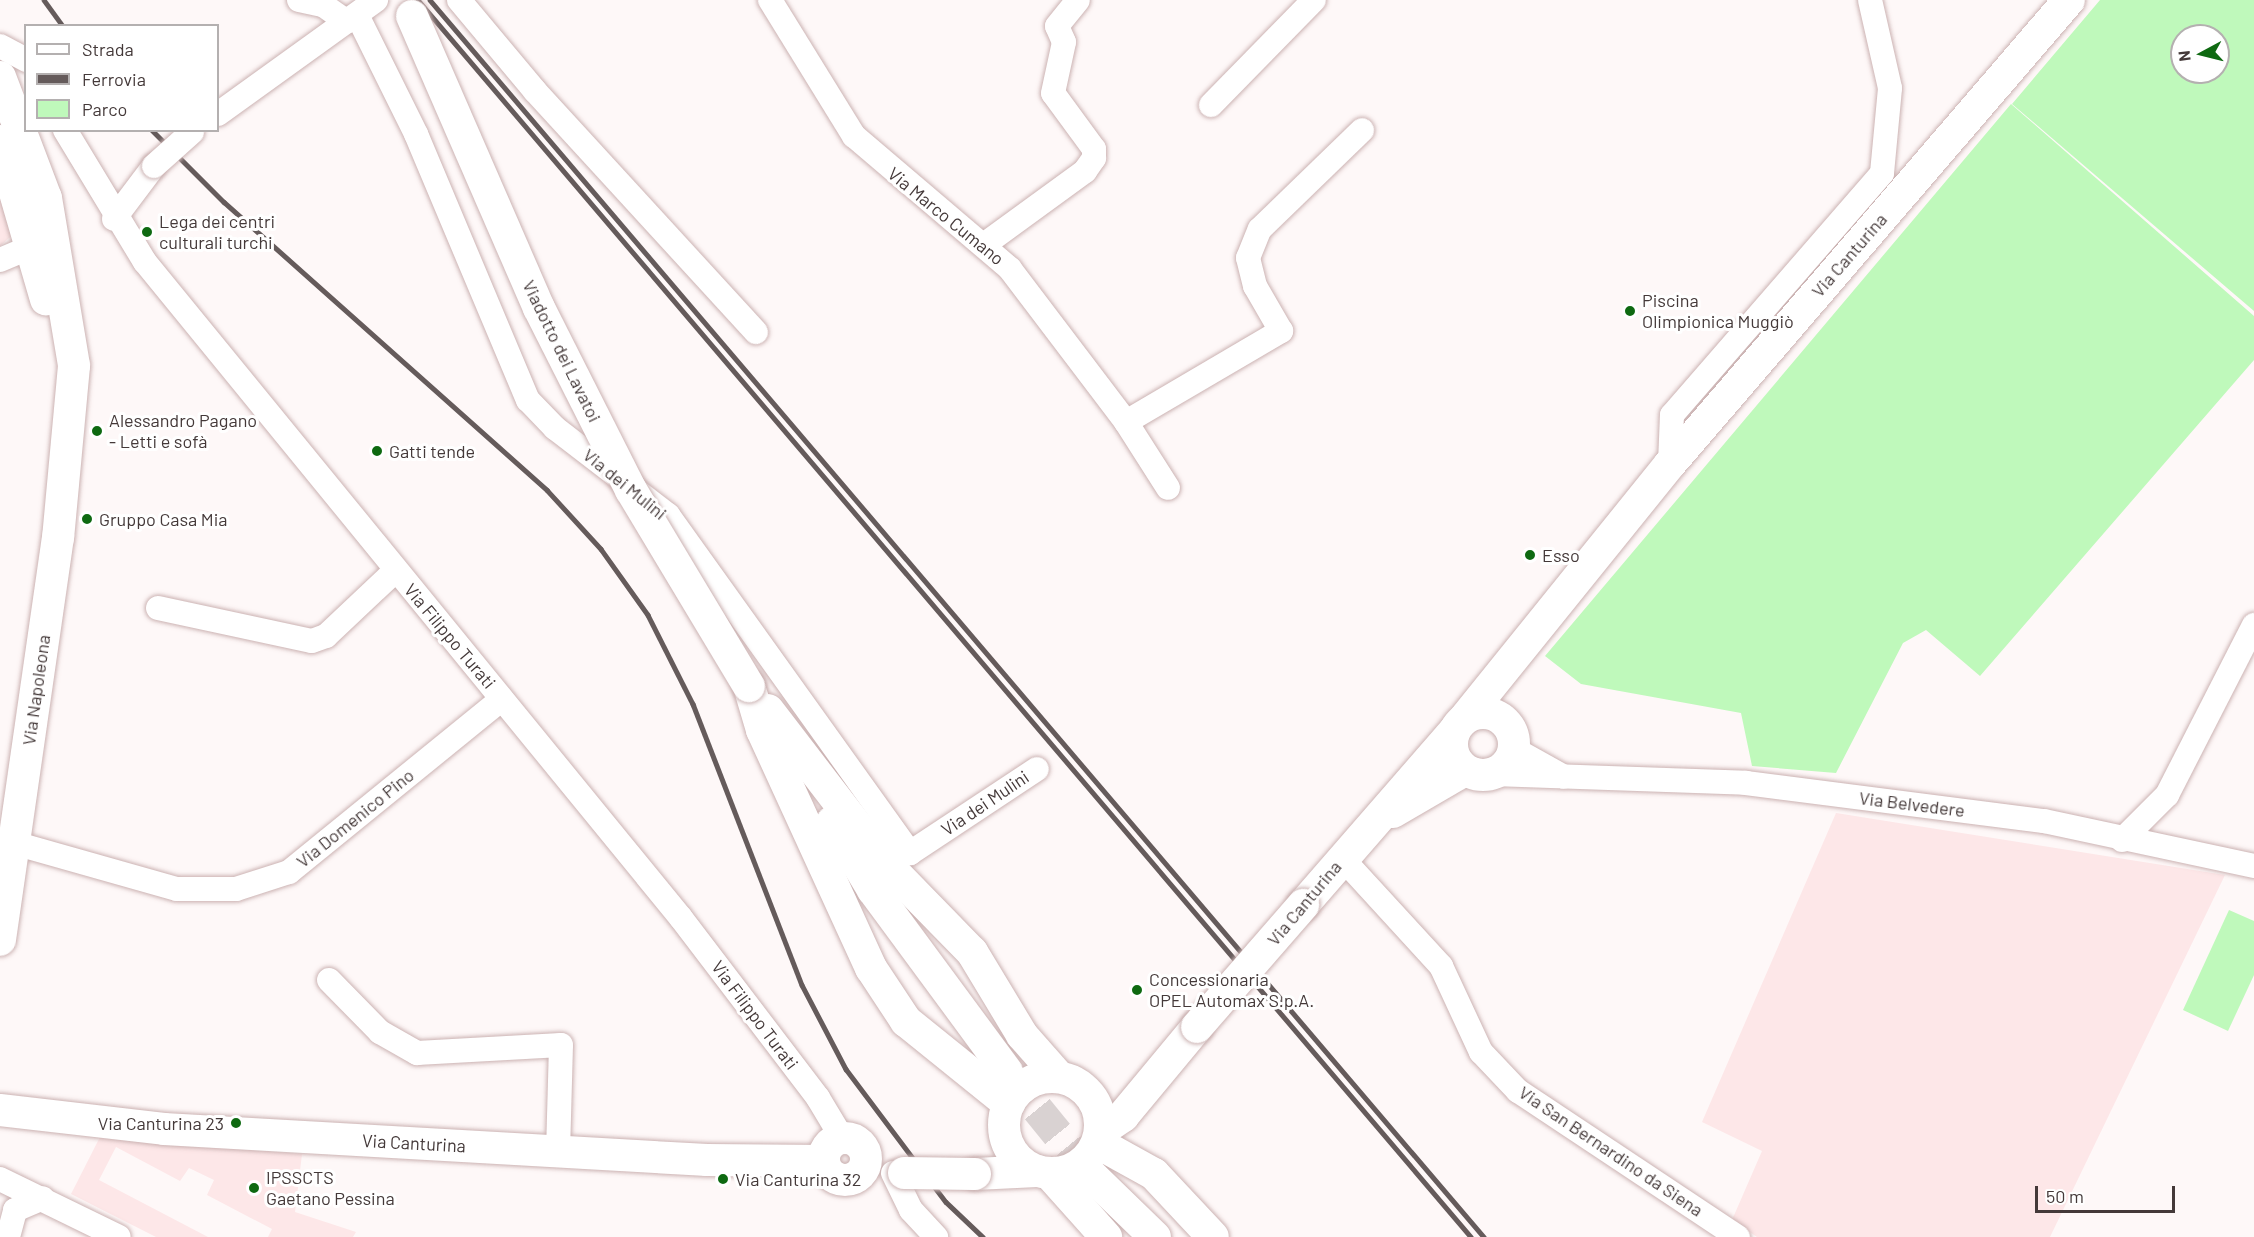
<!DOCTYPE html>
<html>
<head>
<meta charset="utf-8">
<style>
  body { margin:0 }
  #map { position:relative; width:2254px; height:1237px; overflow:hidden; background:#fef8f8; font-family:Barlow,sans-serif }
  div>[style] { position:absolute }
  .built>* { inset:0; background:#fde7e8 }
  .green>* { inset:0; background:#bff9bb }
  .major-tunnel>* { height:32px; margin-top:-16px; transform-origin:0; background:repeating-linear-gradient(90deg,#d9d2d2 0 32px,transparent 0 48px) }
  .roads { filter:drop-shadow(0 0 2px #cbb2b2) drop-shadow(0 0 2px #cbb2b2) }
  .minor>* { height:24px; margin:-12px; padding:0 12px; transform-origin:12px; border-radius:12px; background:#fff }
  .major>* { height:32px; margin:-16px; padding:0 16px; transform-origin:16px; border-radius:16px; background:#fff }
  .major>.ring { margin:-16px; padding:0; box-sizing:content-box; background:none; border:32px solid #fff; border-radius:50% }
  .rail>* { height:4.5px; margin:-2.25px; padding:0 2.25px; transform-origin:2.25px; border-radius:2.25px; background:#655b5b }
  .bridges { filter:drop-shadow(0 0 2px #cbb2b2) drop-shadow(0 0 2px #cbb2b2) }
  .minor-bridge>* { height:24px; margin:-12px; padding:0 12px; transform-origin:12px; border-radius:12px; background:#fff }
  .major-bridge>* { height:32px; margin:-16px; padding:0 16px; transform-origin:16px; border-radius:16px; background:#fff }
  .dots>* { width:16px; height:16px; translate:-50% -50%; box-sizing:border-box; border:3px solid #fff; border-radius:50% }
  span { translate:-50% -50%; white-space:nowrap; text-align:center; line-height:1.15; -webkit-text-stroke:6px #fff; paint-order:stroke }
  .street-label { font-size:18px; color:#443939 }
  .poi-label { font-size:18px; color:#443939 }
  .left { translate:0 -50%; text-align:left }
  .right { translate:-100% -50%; text-align:right }
  .legend { position:absolute; left:24px; top:24px; width:195px; height:108px; box-sizing:border-box; background:#fff; border:2px solid #b4b0b0; margin:0; padding:8px 10px; list-style:none; font-size:18px; color:#443939 }
  .legend li { display:flex; align-items:center; gap:12px; height:30px }
  .legend b { width:30px; border:2px solid #b4b0b0 }
  .north { position:absolute; left:2170px; top:24px; width:60px; height:60px; box-sizing:border-box; background:#fff; border:2px solid #b4b0b0; border-radius:50%; rotate:263deg; font-size:16px; font-weight:700; line-height:24px; text-align:center; color:#443939 }
  .north::after { content:''; display:block; margin:auto; width:21px; height:27px; background:#0e6911; clip-path:polygon(50% 0,100% 100%,50% 72%,0 100%) }
  .scale { position:absolute; left:2035px; top:1186px; width:140px; height:27px; box-sizing:border-box; border:3px solid #443939; border-top:0; padding-left:8px; font-size:18px; line-height:21px; white-space:nowrap; color:#443939; -webkit-text-stroke:4px #fff; paint-order:stroke }
</style>
</head>
<body>
<div id="map">
  <div class="built">
    <i style="clip-path:polygon(0 174px,17px 231px,0 246px)"></i>
    <i style="clip-path:polygon(1836px 813px,2225px 875px,2050px 1237px,1757px 1237px,1732px 1220px,1762px 1151px,1702px 1122px)"></i>
    <i style="clip-path:polygon(100px 1137px,302px 1154px,295px 1212px,356px 1232px,353px 1237px,268px 1237px,272px 1229px,207px 1195px,214px 1180px,189px 1168px,180px 1181px,116px 1147px,99px 1180px,208px 1237px,156px 1237px,71px 1194px)"></i>
  </div>
  <div class="green">
    <i style="clip-path:polygon(evenodd,2100px 0,2254px 0,2254px 311px,2012px 104px,2100px 0,2182px 36px,2218px 36px,2218px 72px,2182px 72px,2182px 36px)"></i>
    <i style="clip-path:polygon(2011px 104px,2254px 316px,2254px 360px,1980px 676px,1926px 630px,1903px 643px,1836px 773px,1752px 766px,1741px 713px,1581px 684px,1545px 656px)"></i>
    <i style="clip-path:polygon(2229px 910px,2254px 921px,2254px 975px,2228px 1031px,2183px 1010px)"></i>
  </div>
  <div class="major-tunnel">
    <i style="left:1007px;top:1072px;width:133px;rotate:50.8deg"></i>
  </div>
  <div class="roads">
    <div class="minor">
      <i style="left:299px;top:0;width:25px;rotate:12deg"></i>
      <i style="left:323px;top:5px;width:29px;rotate:35deg"></i>
      <i style="left:459px;top:0;width:119px;rotate:50.1deg"></i>
      <i style="left:535px;top:91px;width:327px;rotate:47.5deg"></i>
      <i style="left:770px;top:0;width:160px;rotate:58.3deg"></i>
      <i style="left:854px;top:136px;width:205px;rotate:40.4deg"></i>
      <i style="left:1010px;top:269px;width:192px;rotate:52.8deg"></i>
      <i style="left:1126px;top:422px;width:78px;rotate:57.5deg"></i>
      <i style="left:358px;top:17px;width:131px;rotate:63.6deg"></i>
      <i style="left:416px;top:134px;width:289px;rotate:67.2deg"></i>
      <i style="left:528px;top:400px;width:39px;rotate:46deg"></i>
      <i style="left:555px;top:428px;width:143px;rotate:37.6deg"></i>
      <i style="left:668px;top:515px;width:416px;rotate:54.4deg"></i>
      <i style="left:910px;top:853px;width:152px;rotate:-33.5deg"></i>
      <i style="left:0;top:46px;width:30px;rotate:28deg"></i>
      <i style="left:1211px;top:105px;width:147px;rotate:-45.6deg"></i>
      <i style="left:218px;top:114px;width:195px;rotate:-35.8deg"></i>
      <i style="left:65px;top:130px;width:154px;rotate:58.8deg"></i>
      <i style="left:145px;top:262px;width:847px;rotate:50.75deg"></i>
      <i style="left:681px;top:918px;width:226px;rotate:52.7deg"></i>
      <i style="left:818px;top:1098px;width:47px;rotate:59deg"></i>
      <i style="left:114px;top:219px;width:66px;rotate:-53deg"></i>
      <i style="left:985px;top:244px;width:124px;rotate:-36.1deg"></i>
      <i style="left:1085px;top:171px;width:16px;rotate:-55deg"></i>
      <i style="left:1094px;top:158px;width:9px;rotate:-90deg"></i>
      <i style="left:1094px;top:149px;width:69px;rotate:-126.2deg"></i>
      <i style="left:1053px;top:93px;width:52px;rotate:-77.8deg"></i>
      <i style="left:1064px;top:42px;width:17px;rotate:-114deg"></i>
      <i style="left:1057px;top:26px;width:33px;rotate:-51deg"></i>
      <i style="left:0;top:260px;width:36px;rotate:-23deg"></i>
      <i style="left:1126px;top:422px;width:180px;rotate:-30.4deg"></i>
      <i style="left:1281px;top:331px;width:52px;rotate:-120deg"></i>
      <i style="left:1255px;top:286px;width:29px;rotate:-104deg"></i>
      <i style="left:1248px;top:258px;width:31px;rotate:-68deg"></i>
      <i style="left:1260px;top:229px;width:142px;rotate:-44.1deg"></i>
      <i style="left:1670px;top:464px;width:49px;rotate:-87.7deg"></i>
      <i style="left:1672px;top:415px;width:320px;rotate:-49deg"></i>
      <i style="left:1882px;top:173px;width:85px;rotate:-84.6deg"></i>
      <i style="left:1890px;top:88px;width:90px;rotate:-102.8deg"></i>
      <i style="left:158px;top:608px;width:157px;rotate:12.1deg"></i>
      <i style="left:312px;top:641px;width:15px;rotate:-20deg"></i>
      <i style="left:326px;top:636px;width:96px;rotate:-43.3deg"></i>
      <i style="left:1514px;top:749px;width:57px;rotate:29.2deg"></i>
      <i style="left:1493px;top:774px;width:253px;rotate:2deg"></i>
      <i style="left:1746px;top:783px;width:300px;rotate:7.3deg"></i>
      <i style="left:2044px;top:821px;width:215px;rotate:12.1deg"></i>
      <i style="left:2122px;top:840px;width:64px;rotate:-45deg"></i>
      <i style="left:2167px;top:795px;width:191px;rotate:-62.9deg"></i>
      <i style="left:14px;top:843px;width:169px;rotate:15.8deg"></i>
      <i style="left:177px;top:889px;width:59px"></i>
      <i style="left:236px;top:889px;width:56px;rotate:-17.8deg"></i>
      <i style="left:289px;top:872px;width:274px;rotate:-39.1deg"></i>
      <i style="left:1342px;top:858px;width:147px;rotate:47.5deg"></i>
      <i style="left:1441px;top:966px;width:95px;rotate:65.1deg"></i>
      <i style="left:1481px;top:1052px;width:54px;rotate:46.5deg"></i>
      <i style="left:1518px;top:1091px;width:264px;rotate:33.6deg"></i>
      <i style="left:329px;top:980px;width:73px;rotate:45.6deg"></i>
      <i style="left:380px;top:1032px;width:43px;rotate:29.6deg"></i>
      <i style="left:417px;top:1053px;width:144px;rotate:-3.2deg"></i>
      <i style="left:561px;top:1045px;width:107px;rotate:91.6deg"></i>
      <i style="left:893px;top:1173px;width:41px;rotate:64.1deg"></i>
      <i style="left:911px;top:1210px;width:37px;rotate:47deg"></i>
      <i style="left:0;top:1179px;width:132px;rotate:26deg"></i>
      <i style="left:8px;top:1237px;width:28px;rotate:-75deg"></i>
      <i style="left:15px;top:1210px;width:30px;rotate:-23deg"></i>
    </div>
    <div class="major">
      <i style="left:0;top:77px;width:129px;rotate:69.2deg"></i>
      <i style="left:46px;top:198px;width:170px;rotate:80.5deg"></i>
      <i style="left:74px;top:366px;width:172px;rotate:95.3deg"></i>
      <i style="left:58px;top:537px;width:407px;rotate:98.2deg"></i>
      <i style="left:0;top:141px;width:165px;rotate:73.8deg"></i>
      <i style="left:749px;top:686px;width:46px;rotate:73.5deg"></i>
      <i style="left:762px;top:730px;width:262px;rotate:65.4deg"></i>
      <i style="left:871px;top:968px;width:64px;rotate:56.6deg"></i>
      <i style="left:906px;top:1021px;width:132px;rotate:38.9deg"></i>
      <i style="left:768px;top:710px;width:195px;rotate:52.5deg"></i>
      <i style="left:887px;top:865px;width:122px;rotate:45.7deg"></i>
      <i style="left:972px;top:952px;width:97px;rotate:58.9deg"></i>
      <i style="left:1022px;top:1035px;width:56px;rotate:48.6deg"></i>
      <i class="ring" style="left:1452px;top:713px;width:30px;height:30px"></i>
      <i style="left:1465px;top:718px;width:326px;rotate:-51.1deg"></i>
      <i style="left:1670px;top:464px;width:612px;rotate:-49.31deg"></i>
      <i style="left:1393px;top:812px;width:83px;rotate:-30.3deg"></i>
      <i style="left:832px;top:822px;width:79px;rotate:58.9deg"></i>
      <i style="left:873px;top:890px;width:226px;rotate:53.6deg"></i>
      <i style="left:1303px;top:905px;width:230px;rotate:-49deg"></i>
      <i class="ring" style="left:1004px;top:1077px;width:64px;height:64px"></i>
      <i style="left:0;top:1110px;width:165px;rotate:6.6deg"></i>
      <i style="left:164px;top:1129px;width:544px;rotate:3.27deg"></i>
      <i style="left:707px;top:1160px;width:117px;rotate:0.5deg"></i>
      <i style="left:1101px;top:1131px;width:27px;rotate:-34deg"></i>
      <i style="left:1123px;top:1116px;width:116px;rotate:-50.3deg"></i>
      <i class="ring" style="left:824px;top:1138px;width:10px;height:10px"></i>
      <i style="left:1098px;top:1143px;width:64px;rotate:29deg"></i>
      <i style="left:1154px;top:1174px;width:86px;rotate:46.9deg"></i>
      <i style="left:1049px;top:1173px;width:86px;rotate:48.3deg"></i>
      <i style="left:975px;top:1174px;width:62px;rotate:-2.8deg"></i>
      <i style="left:1091px;top:1175px;width:89px;rotate:44.1deg"></i>
    </div>
  </div>
  <div class="rail">
    <i style="left:44px;top:0;width:32px;rotate:54deg"></i>
    <i style="left:418px;top:0;width:1624px;rotate:49.59deg"></i>
    <i style="left:430px;top:0;width:1625px;rotate:49.57deg"></i>
    <i style="left:152px;top:130px;width:102px;rotate:45deg"></i>
    <i style="left:224px;top:202px;width:433px;rotate:41.7deg"></i>
    <i style="left:547px;top:490px;width:80px;rotate:47.5deg"></i>
    <i style="left:601px;top:549px;width:81px;rotate:54.5deg"></i>
    <i style="left:648px;top:615px;width:100px;rotate:63.2deg"></i>
    <i style="left:693px;top:704px;width:301px;rotate:68.8deg"></i>
    <i style="left:802px;top:985px;width:95px;rotate:62.4deg"></i>
    <i style="left:846px;top:1069px;width:166px;rotate:53.1deg"></i>
    <i style="left:946px;top:1202px;width:51px;rotate:43.4deg"></i>
  </div>
  <div class="bridges">
    <div class="minor-bridge">
      <i style="left:154px;top:166px;width:51px;rotate:-41.8deg"></i>
    </div>
    <div class="major-bridge">
      <i style="left:412px;top:16px;width:318px;rotate:66.5deg"></i>
      <i style="left:539px;top:308px;width:204px;rotate:63.2deg"></i>
      <i style="left:631px;top:490px;width:229px;rotate:59deg"></i>
      <i style="left:1197px;top:1027px;width:162px;rotate:-49deg"></i>
      <i style="left:904px;top:1173px;width:71px;rotate:0.8deg"></i>
    </div>
  </div>
  <div class="dots">
    <i style="left:147px;top:232px;background:#0e6911"></i>
    <i style="left:1630px;top:311px;background:#0e6911"></i>
    <i style="left:97px;top:431px;background:#0e6911"></i>
    <i style="left:377px;top:451px;background:#0e6911"></i>
    <i style="left:87px;top:519px;background:#0e6911"></i>
    <i style="left:1530px;top:555px;background:#0e6911"></i>
    <i style="left:1137px;top:990px;background:#0e6911"></i>
    <i style="left:236px;top:1123px;background:#0e6911"></i>
    <i style="left:723px;top:1179px;background:#0e6911"></i>
    <i style="left:254px;top:1188px;background:#0e6911"></i>
  </div>
  <div class="street-label">
    <span style="left:946px;top:216px;rotate:39deg">Via Marco Cumano</span>
    <span style="left:1849px;top:255px;rotate:-49deg">Via Canturina</span>
    <span style="left:562px;top:351px;rotate:64deg">Viadotto dei Lavatoi</span>
    <span style="left:625px;top:484px;rotate:39deg">Via dei Mulini</span>
    <span style="left:450px;top:636px;rotate:50deg">Via Filippo Turati</span>
    <span style="left:36px;top:690px;rotate:-82deg">Via Napoleona</span>
    <span style="left:985px;top:803px;rotate:-34deg">Via dei Mulini</span>
    <span style="left:1912px;top:804px;rotate:7deg">Via Belvedere</span>
    <span style="left:355px;top:818px;rotate:-39deg">Via Domenico Pino</span>
    <span style="left:1304px;top:903px;rotate:-50deg">Via Canturina</span>
    <span style="left:755px;top:1015px;rotate:53deg">Via Filippo Turati</span>
    <span style="left:414px;top:1143px;rotate:3deg">Via Canturina</span>
    <span style="left:1611px;top:1151px;rotate:34deg">Via San Bernardino da Siena</span>
  </div>
  <div class="poi-label">
    <span class="left" style="left:159px;top:232px">Lega dei centri<br>culturali turchi</span>
    <span class="left" style="left:1642px;top:311px">Piscina<br>Olimpionica Muggiò</span>
    <span class="left" style="left:109px;top:431px">Alessandro Pagano<br>- Letti e sofà</span>
    <span class="left" style="left:389px;top:451px">Gatti tende</span>
    <span class="left" style="left:99px;top:519px">Gruppo Casa Mia</span>
    <span class="left" style="left:1542px;top:555px">Esso</span>
    <span class="left" style="left:1149px;top:990px">Concessionaria<br>OPEL Automax S.p.A.</span>
    <span class="right" style="left:224px;top:1123px">Via Canturina 23</span>
    <span class="left" style="left:266px;top:1188px">IPSSCTS<br>Gaetano Pessina</span>
    <span class="left" style="left:735px;top:1179px">Via Canturina 32</span>
  </div>
  <ul class="legend">
  <li><b style="height:8px;background:#fff"></b>Strada</li>
  <li><b style="height:8px;background:#655b5b"></b>Ferrovia</li>
  <li><b style="height:16px;background:#bff9bb"></b>Parco</li>
  </ul>
  <div class="north">N</div>
  <div class="scale">50 m</div>
</div>
</body>
</html>
